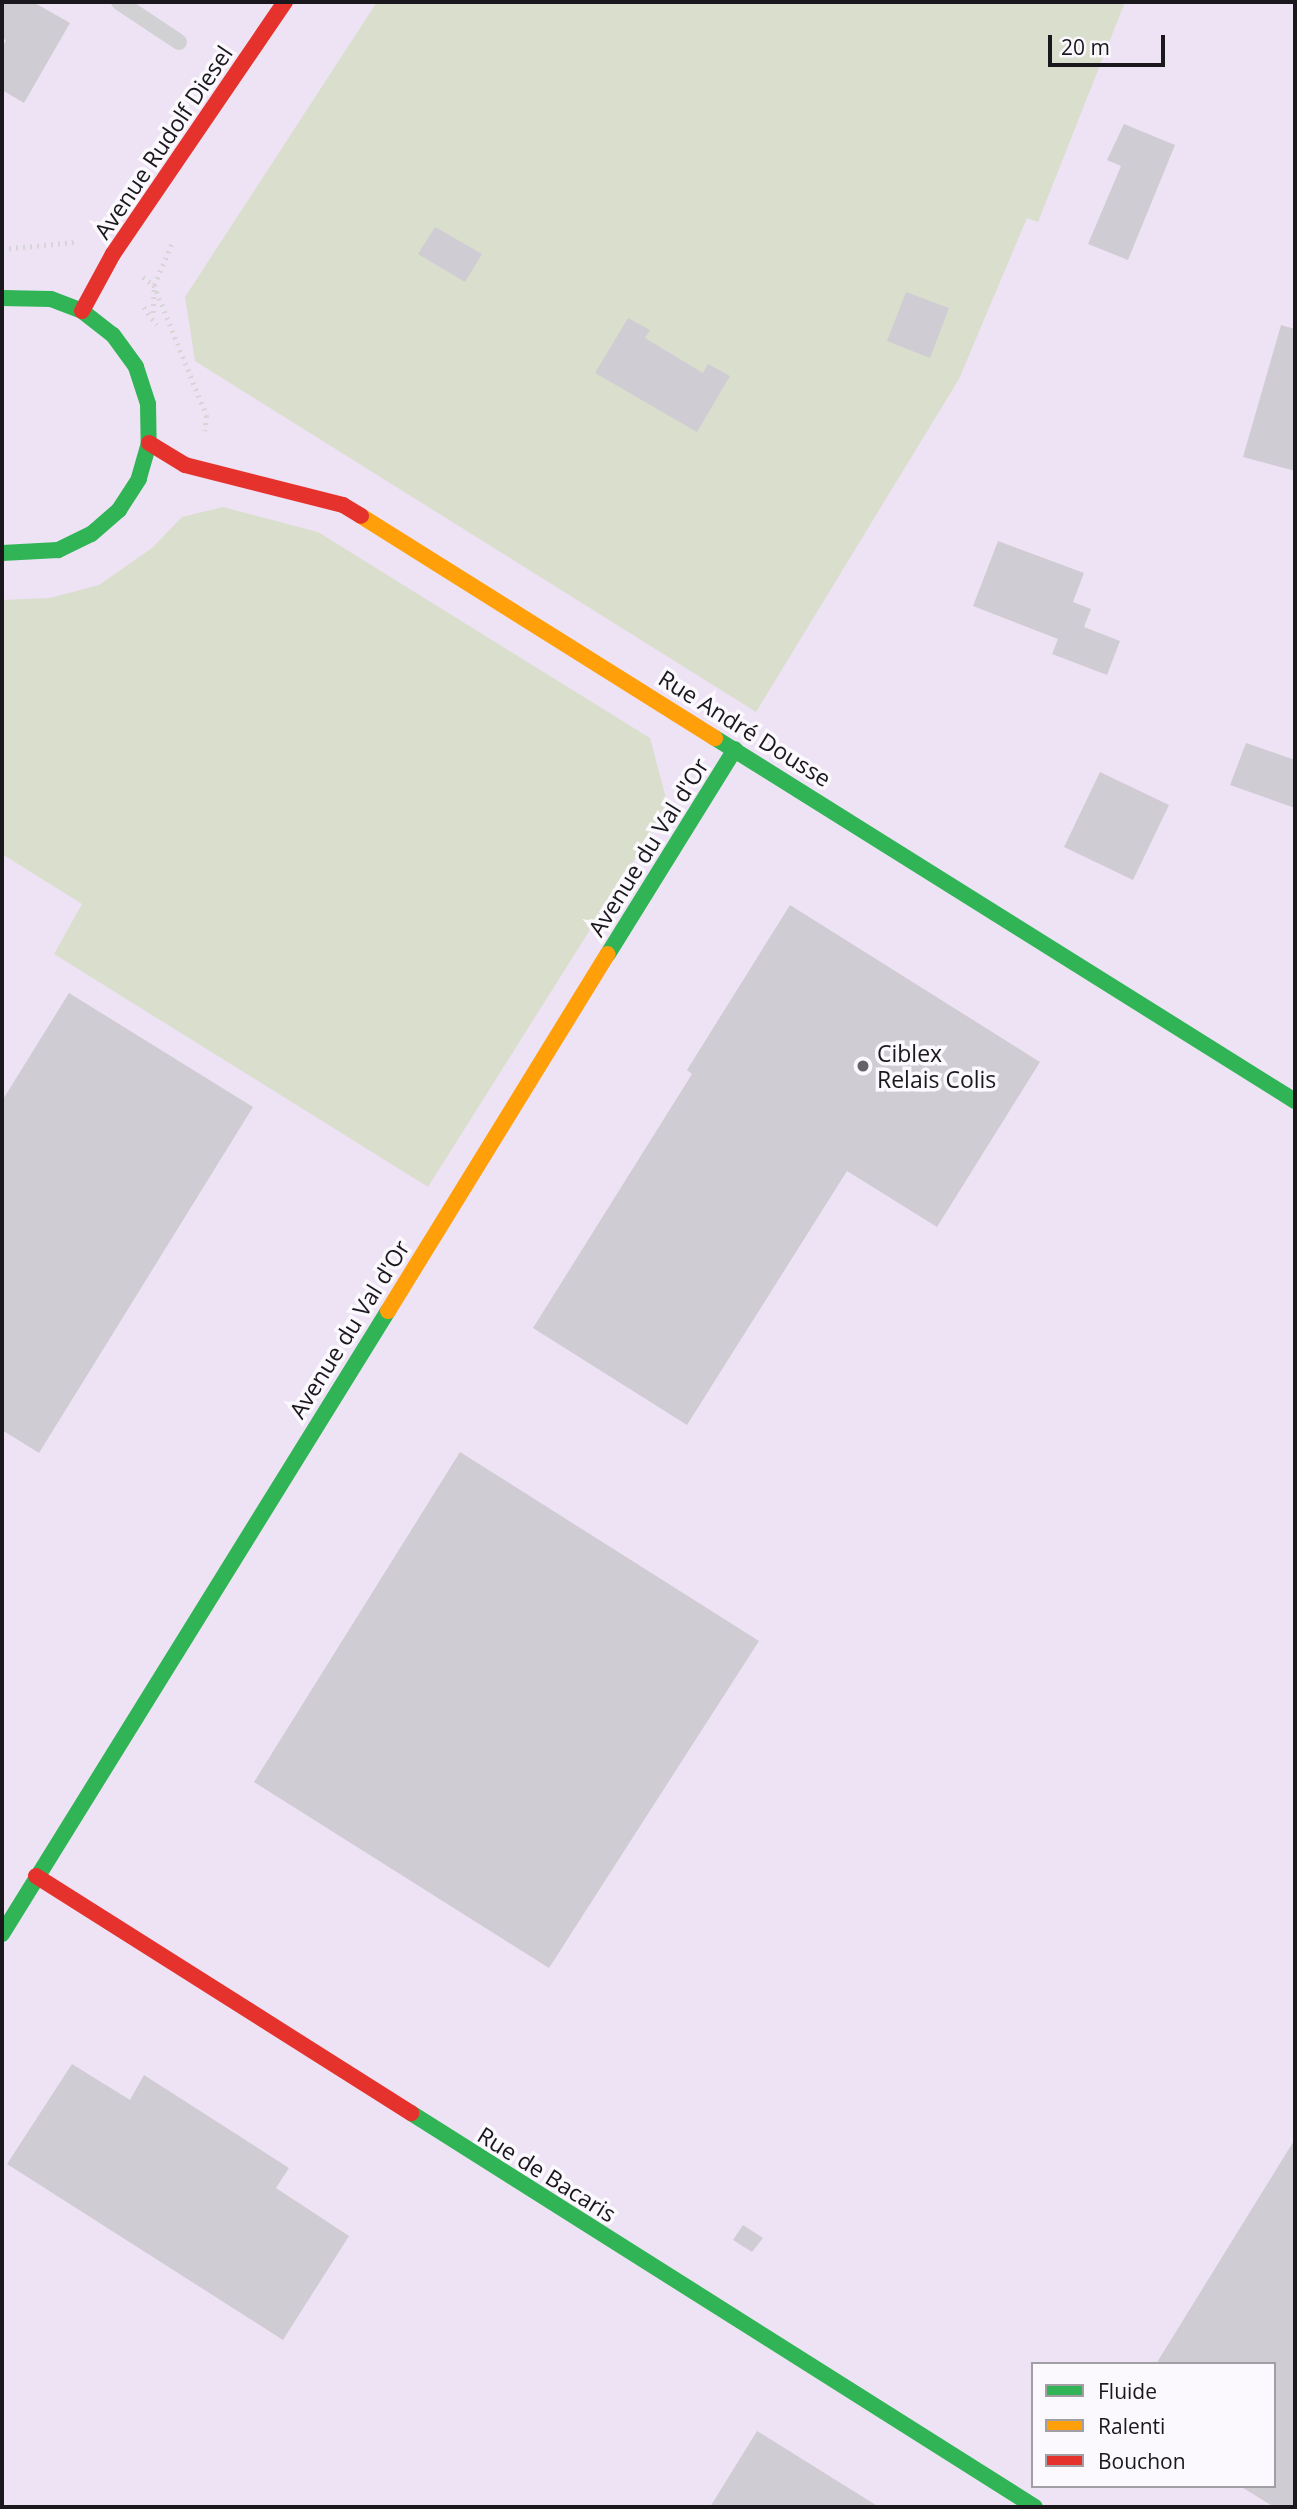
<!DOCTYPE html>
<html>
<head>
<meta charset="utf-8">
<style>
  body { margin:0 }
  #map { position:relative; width:1297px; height:2509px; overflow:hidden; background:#f1ecf6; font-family:"Open Sans",sans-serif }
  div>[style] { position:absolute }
  .built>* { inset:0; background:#ede3f5 }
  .green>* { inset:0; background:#dadecd }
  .building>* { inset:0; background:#d0ccd3 }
  .path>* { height:4.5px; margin-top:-2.25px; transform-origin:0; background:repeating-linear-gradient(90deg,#d6d5d7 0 2px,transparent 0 7px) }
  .lane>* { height:16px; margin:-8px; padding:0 8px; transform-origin:8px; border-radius:8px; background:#d1d0d2 }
  .fast>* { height:16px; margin:-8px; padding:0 8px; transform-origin:8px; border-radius:8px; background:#30b455 }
  .slow>* { height:16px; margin:-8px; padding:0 8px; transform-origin:8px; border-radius:8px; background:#ff9f0a }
  .jam>* { height:16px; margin:-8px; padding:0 8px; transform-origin:8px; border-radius:8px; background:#e5322d }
  .dots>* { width:19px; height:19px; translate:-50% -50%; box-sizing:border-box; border:4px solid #fbf9fd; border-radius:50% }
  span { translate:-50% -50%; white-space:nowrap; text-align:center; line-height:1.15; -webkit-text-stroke:7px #fbf9fd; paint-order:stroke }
  .street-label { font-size:23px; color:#1a171d }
  .poi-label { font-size:23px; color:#1a171d }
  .left { translate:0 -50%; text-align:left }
  .frame { position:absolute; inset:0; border:4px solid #1a171d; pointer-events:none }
  .legend { position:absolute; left:1031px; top:2362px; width:245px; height:126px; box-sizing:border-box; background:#fbf9fd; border:2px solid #a19fa3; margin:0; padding:9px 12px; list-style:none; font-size:21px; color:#1a171d }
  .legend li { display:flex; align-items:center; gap:14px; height:35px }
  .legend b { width:35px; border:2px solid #a19fa3 }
  .scale { position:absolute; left:1048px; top:35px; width:117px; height:32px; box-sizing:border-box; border:4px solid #1a171d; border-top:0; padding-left:9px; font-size:21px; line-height:24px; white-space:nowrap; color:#1a171d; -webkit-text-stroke:5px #fbf9fd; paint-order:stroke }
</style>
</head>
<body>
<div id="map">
  <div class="built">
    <i style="clip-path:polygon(evenodd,2px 2px,1295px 2px,1295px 2507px,2px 2507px,2px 2px,1033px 2364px,1274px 2364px,1274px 2486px,1033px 2486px,1033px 2364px)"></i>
  </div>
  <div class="green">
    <i style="clip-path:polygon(377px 2px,1125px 2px,1038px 222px,1027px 218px,959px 379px,756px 712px,195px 361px,185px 297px)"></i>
    <i style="clip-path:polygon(223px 507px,318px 532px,650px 738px,668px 806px,428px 1187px,54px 954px,82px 904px,2px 854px,2px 600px,50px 598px,99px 585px,152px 548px,182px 517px)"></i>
  </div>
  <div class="building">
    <i style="clip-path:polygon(3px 2px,33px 2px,70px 23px,24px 103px,2px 90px,2px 48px,6px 40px,2px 38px)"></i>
    <i style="clip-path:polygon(1124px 124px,1175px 145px,1128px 260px,1088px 244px,1121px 166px,1107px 160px)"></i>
    <i style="clip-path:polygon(435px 227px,482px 254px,465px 282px,418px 254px)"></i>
    <i style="clip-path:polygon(906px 292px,949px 308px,930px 358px,887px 341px)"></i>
    <i style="clip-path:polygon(628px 318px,650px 330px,645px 338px,703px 373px,708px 364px,730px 376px,697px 432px,595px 373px)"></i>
    <i style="clip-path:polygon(1281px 325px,1295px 329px,1295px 471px,1243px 457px)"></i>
    <i style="clip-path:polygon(998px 541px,1084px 573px,1073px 602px,1091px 609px,1084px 627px,1120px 641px,1107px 675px,1052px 654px,1058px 639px,973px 606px)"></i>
    <i style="clip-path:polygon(1246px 743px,1295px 760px,1295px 808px,1230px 785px)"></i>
    <i style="clip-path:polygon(1100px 772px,1169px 805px,1133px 880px,1064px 847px)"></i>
    <i style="clip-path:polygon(790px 905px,1040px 1062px,937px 1227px,847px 1171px,687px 1425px,533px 1328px,692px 1074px,687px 1070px)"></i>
    <i style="clip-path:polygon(69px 993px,253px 1107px,39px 1453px,2px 1430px,2px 1101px)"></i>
    <i style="clip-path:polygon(460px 1452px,759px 1641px,549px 1968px,254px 1782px)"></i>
    <i style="clip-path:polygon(72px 2064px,130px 2100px,144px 2075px,289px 2168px,276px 2188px,349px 2236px,283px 2340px,7px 2164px)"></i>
    <i style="clip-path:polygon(1295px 2139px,1295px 2507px,1274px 2507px,1240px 2486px,1274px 2486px,1274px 2364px,1156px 2364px)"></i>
    <i style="clip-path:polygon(743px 2225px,763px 2238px,752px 2252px,733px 2240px)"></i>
    <i style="clip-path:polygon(757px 2431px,879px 2507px,710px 2507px)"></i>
  </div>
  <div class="path">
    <i style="left:2px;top:249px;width:73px;rotate:-5.5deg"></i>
    <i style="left:143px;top:277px;width:14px;rotate:36deg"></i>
    <i style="left:154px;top:285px;width:141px;rotate:68deg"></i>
    <i style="left:207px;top:416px;width:15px;rotate:98deg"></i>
    <i style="left:144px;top:307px;width:22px;rotate:54deg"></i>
    <i style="left:153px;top:313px;width:28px;rotate:-88deg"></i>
    <i style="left:154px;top:285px;width:48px;rotate:-66.6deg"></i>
  </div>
  <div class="lane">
    <i style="left:119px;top:2px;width:72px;rotate:33.7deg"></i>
  </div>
  <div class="fast">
    <i style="left:2px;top:298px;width:49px;rotate:1.2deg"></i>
    <i style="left:51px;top:299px;width:33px;rotate:21deg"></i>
    <i style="left:82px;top:311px;width:39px;rotate:38deg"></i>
    <i style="left:113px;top:335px;width:39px;rotate:54deg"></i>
    <i style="left:136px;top:367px;width:39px;rotate:72deg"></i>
    <i style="left:148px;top:404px;width:39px;rotate:89deg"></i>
    <i style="left:149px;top:443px;width:37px;rotate:106deg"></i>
    <i style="left:139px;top:479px;width:37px;rotate:123deg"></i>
    <i style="left:119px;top:510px;width:37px;rotate:139deg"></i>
    <i style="left:91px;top:534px;width:37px;rotate:154deg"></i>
    <i style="left:58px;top:550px;width:56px;rotate:176.9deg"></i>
    <i style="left:715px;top:738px;width:684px;rotate:32.04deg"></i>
    <i style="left:608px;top:954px;width:241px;rotate:-58.2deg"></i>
    <i style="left:2px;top:1934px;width:733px;rotate:-58.22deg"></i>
    <i style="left:411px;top:2113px;width:738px;rotate:32.27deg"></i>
  </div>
  <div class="slow">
    <i style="left:361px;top:516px;width:418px;rotate:32.1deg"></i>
    <i style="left:388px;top:1311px;width:419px;rotate:-58.4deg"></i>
  </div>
  <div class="jam">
    <i style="left:82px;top:311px;width:65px;rotate:-61.5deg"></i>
    <i style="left:113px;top:254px;width:305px;rotate:-55.7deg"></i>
    <i style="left:149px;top:443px;width:42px;rotate:31.4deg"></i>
    <i style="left:185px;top:465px;width:163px;rotate:14.2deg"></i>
    <i style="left:343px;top:505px;width:21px;rotate:31deg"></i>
    <i style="left:36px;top:1876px;width:444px;rotate:32.3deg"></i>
  </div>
  <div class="dots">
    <i style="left:863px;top:1066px;background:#656269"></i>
  </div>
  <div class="street-label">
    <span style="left:163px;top:142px;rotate:-56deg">Avenue Rudolf Diesel</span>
    <span style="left:745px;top:728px;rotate:32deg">Rue André Dousse</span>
    <span style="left:648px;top:847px;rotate:-58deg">Avenue du Val d'Or</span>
    <span style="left:349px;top:1329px;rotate:-58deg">Avenue du Val d'Or</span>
    <span style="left:547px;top:2174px;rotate:32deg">Rue de Bacaris</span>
  </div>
  <div class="poi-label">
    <span class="left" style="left:877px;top:1066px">Ciblex<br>Relais Colis</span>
  </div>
  <div class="frame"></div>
  <ul class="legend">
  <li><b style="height:9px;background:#30b455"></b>Fluide</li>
  <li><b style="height:9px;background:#ff9f0a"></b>Ralenti</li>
  <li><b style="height:9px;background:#e5322d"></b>Bouchon</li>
  </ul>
  <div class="scale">20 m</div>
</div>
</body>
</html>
